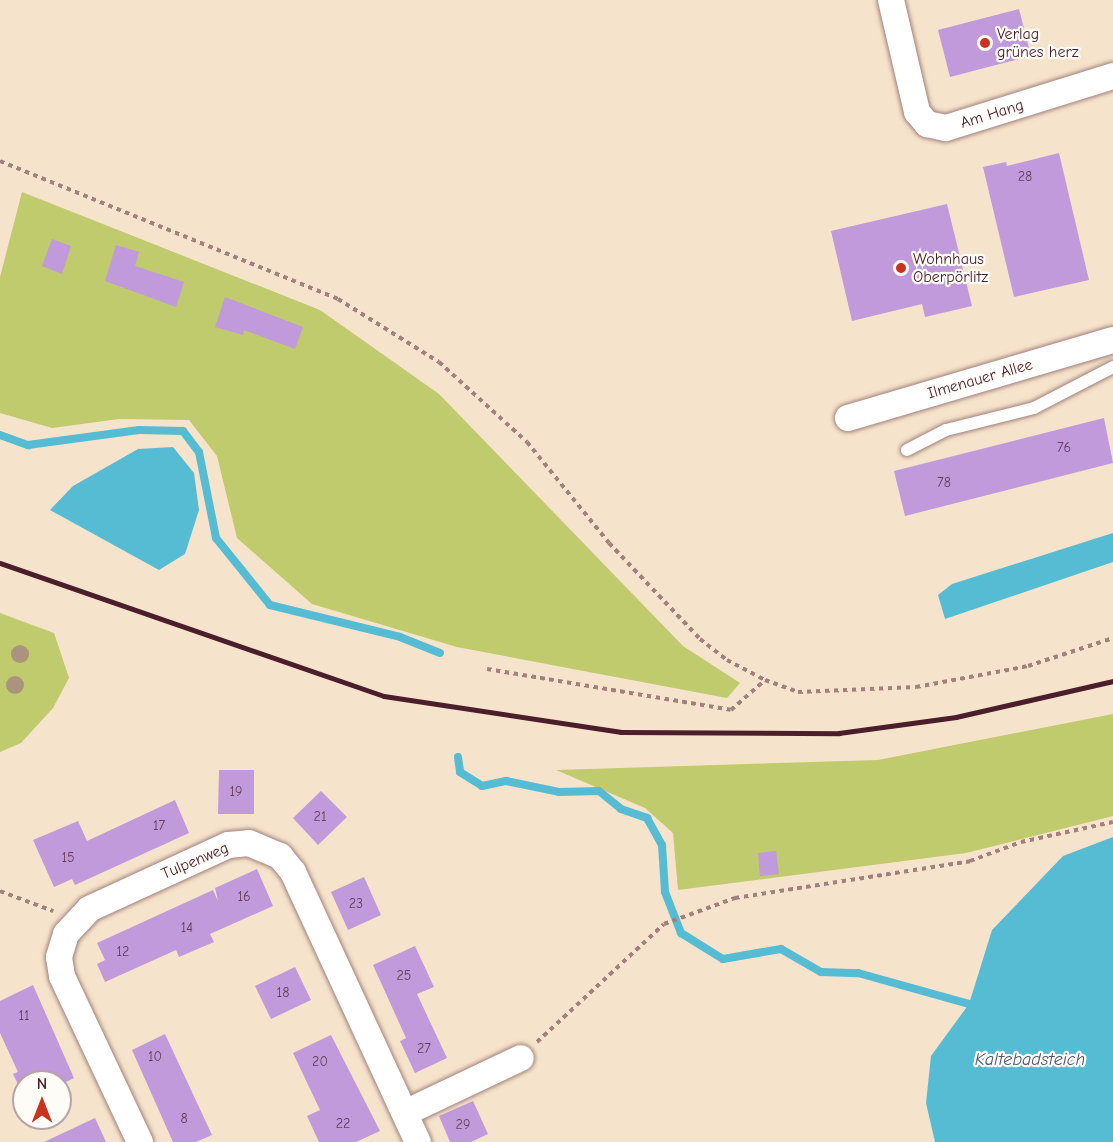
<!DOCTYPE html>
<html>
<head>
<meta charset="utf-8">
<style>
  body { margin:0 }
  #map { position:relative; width:1113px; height:1142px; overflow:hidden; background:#f6e3cb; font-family:"Comic Neue",sans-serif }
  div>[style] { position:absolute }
  .green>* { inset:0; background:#bfcb6c }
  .water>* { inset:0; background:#56bcd4 }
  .stream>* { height:8px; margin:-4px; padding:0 4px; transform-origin:4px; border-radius:4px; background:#56bcd4 }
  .building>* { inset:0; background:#c09ada }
  .path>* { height:4px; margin-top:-2px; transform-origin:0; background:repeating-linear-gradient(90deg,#a0817b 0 4.5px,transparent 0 9px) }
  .roads { filter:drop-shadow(0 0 2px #a0817b) drop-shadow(0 0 2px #a0817b) }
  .lane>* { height:12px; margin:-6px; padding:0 6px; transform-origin:6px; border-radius:6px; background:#fff }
  .street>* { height:26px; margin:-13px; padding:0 13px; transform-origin:13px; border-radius:13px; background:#fff }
  .rail>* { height:4.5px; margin:-2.25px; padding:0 2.25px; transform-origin:2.25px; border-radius:2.25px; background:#4a1f2b }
  .trees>* { width:18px; height:18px; margin:-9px; border-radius:50%; background:#ab947d }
  .dots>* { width:16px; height:16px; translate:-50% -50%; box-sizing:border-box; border:3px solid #fdfcf7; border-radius:50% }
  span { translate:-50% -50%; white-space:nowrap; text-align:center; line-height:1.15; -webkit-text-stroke:4.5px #fdfcf7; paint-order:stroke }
  .number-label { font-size:14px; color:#683e57 }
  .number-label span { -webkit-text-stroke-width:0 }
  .poi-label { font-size:16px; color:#4a1f2b }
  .left { translate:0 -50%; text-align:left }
  .street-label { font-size:16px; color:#4a1f2b }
  .water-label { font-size:18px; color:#4e5666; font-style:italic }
  .north { position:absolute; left:12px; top:1070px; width:60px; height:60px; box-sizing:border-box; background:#fdfcf7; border:2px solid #b5a4a5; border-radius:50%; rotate:0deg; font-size:16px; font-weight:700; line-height:24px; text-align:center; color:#4a1f2b }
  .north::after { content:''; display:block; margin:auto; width:21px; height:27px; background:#c8321e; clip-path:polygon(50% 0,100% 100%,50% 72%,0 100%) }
</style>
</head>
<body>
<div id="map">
  <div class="green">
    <i style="clip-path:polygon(22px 192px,320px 310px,439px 394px,683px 646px,740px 683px,727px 698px,457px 647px,312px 604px,237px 538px,217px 456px,189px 420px,119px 419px,52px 428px,0 413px,0 277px)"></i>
    <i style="clip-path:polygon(0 613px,54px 633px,69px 678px,53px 708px,21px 743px,0 752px)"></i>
    <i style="clip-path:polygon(1113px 714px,1113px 816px,966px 853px,678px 890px,673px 833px,645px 808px,556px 770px,878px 760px)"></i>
  </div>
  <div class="water">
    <i style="clip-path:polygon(173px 447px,194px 473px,199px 510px,185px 554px,159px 570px,50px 510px,73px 486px,138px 449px)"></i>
    <i style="clip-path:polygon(1113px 533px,1113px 562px,945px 619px,938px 595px,952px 584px)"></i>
    <i style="clip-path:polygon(1113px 837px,1113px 1142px,935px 1142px,926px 1103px,931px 1056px,969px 1004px,992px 930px,1063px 856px)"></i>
  </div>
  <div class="stream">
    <i style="left:0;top:435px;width:30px;rotate:20deg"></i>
    <i style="left:28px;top:445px;width:112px;rotate:-7.7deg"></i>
    <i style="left:139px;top:430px;width:44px;rotate:1.3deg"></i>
    <i style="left:183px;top:431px;width:26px;rotate:53deg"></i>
    <i style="left:199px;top:452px;width:88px;rotate:78.8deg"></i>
    <i style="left:216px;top:538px;width:86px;rotate:51.1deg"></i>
    <i style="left:270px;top:605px;width:134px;rotate:13.8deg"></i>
    <i style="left:400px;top:637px;width:43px;rotate:21.8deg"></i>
    <i style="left:458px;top:757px;width:15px;rotate:82deg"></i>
    <i style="left:460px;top:772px;width:26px;rotate:32deg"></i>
    <i style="left:482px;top:786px;width:25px;rotate:-12deg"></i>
    <i style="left:506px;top:781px;width:54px;rotate:11.7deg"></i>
    <i style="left:559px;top:792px;width:40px;rotate:-1.4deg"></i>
    <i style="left:599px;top:791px;width:28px;rotate:39deg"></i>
    <i style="left:621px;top:809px;width:28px;rotate:19deg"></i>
    <i style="left:647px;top:818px;width:31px;rotate:61deg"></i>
    <i style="left:662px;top:845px;width:47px;rotate:86.3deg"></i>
    <i style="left:665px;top:892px;width:44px;rotate:68.7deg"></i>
    <i style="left:681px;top:933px;width:49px;rotate:31.8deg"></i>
    <i style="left:723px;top:959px;width:59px;rotate:-9.8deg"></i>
    <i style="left:781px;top:949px;width:46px;rotate:29.9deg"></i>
    <i style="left:821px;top:972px;width:37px;rotate:2deg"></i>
    <i style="left:858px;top:973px;width:115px;rotate:15.6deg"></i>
  </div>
  <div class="building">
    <i style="clip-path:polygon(1019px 9px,1031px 56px,950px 77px,938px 30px)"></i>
    <i style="clip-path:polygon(1059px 153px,1089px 280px,1014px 297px,983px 167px,1006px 162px,1007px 166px)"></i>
    <i style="clip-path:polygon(947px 204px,972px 306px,925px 317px,922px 304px,852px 321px,831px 231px)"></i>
    <i style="clip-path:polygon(52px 239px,71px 246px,62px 274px,42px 266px)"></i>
    <i style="clip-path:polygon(116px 245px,139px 252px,135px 266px,184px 282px,176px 307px,105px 281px)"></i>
    <i style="clip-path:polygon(225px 297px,303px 327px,295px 349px,244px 330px,243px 335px,215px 327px)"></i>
    <i style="clip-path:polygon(1104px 418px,1113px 463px,905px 516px,894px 471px)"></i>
    <i style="clip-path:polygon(219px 770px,254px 770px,254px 814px,218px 814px)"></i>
    <i style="clip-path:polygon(321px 791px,347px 817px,318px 845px,293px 818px)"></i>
    <i style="clip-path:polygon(175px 800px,189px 833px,75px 885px,72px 879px,54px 887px,33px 840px,78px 821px,87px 841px)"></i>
    <i style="clip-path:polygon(776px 851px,779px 874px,760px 876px,758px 853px)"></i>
    <i style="clip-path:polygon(257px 869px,273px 906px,210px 934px,214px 942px,179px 957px,176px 950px,105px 982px,97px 964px,105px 960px,97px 943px,213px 890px,218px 901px,215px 888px)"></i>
    <i style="clip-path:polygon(364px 877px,381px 915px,348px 930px,331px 892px)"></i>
    <i style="clip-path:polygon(415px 946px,434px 987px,417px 994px,447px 1058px,415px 1073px,400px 1041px,406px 1038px,373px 965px)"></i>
    <i style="clip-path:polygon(295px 967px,311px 1000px,271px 1019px,255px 986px)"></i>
    <i style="clip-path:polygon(33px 985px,74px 1078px,62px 1084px,70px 1100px,60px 1105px,60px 1082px,24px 1082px,24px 1096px,13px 1074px,18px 1072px,0 1033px,0 1001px)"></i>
    <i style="clip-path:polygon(165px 1034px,212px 1135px,196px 1142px,173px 1142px,132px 1050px)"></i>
    <i style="clip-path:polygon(331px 1035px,380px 1131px,356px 1142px,319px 1142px,307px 1116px,320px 1110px,293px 1053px)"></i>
    <i style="clip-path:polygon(473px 1101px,488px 1134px,471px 1142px,450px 1142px,439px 1116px)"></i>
    <i style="clip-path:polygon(95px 1118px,106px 1142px,44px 1142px)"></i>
  </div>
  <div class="path">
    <i style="left:0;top:161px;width:365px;rotate:22.2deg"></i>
    <i style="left:338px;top:299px;width:119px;rotate:32deg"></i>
    <i style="left:439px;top:362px;width:119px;rotate:42.3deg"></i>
    <i style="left:527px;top:442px;width:130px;rotate:50.9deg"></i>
    <i style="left:609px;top:543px;width:132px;rotate:46.5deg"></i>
    <i style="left:700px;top:639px;width:34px;rotate:38deg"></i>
    <i style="left:727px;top:660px;width:43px;rotate:27.8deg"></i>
    <i style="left:765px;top:680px;width:35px;rotate:20deg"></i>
    <i style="left:798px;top:692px;width:118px;rotate:-2.4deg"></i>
    <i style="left:916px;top:687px;width:114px;rotate:-10.6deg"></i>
    <i style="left:1028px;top:666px;width:89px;rotate:-18.2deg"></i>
    <i style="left:487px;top:669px;width:247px;rotate:9.5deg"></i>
    <i style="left:731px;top:710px;width:45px;rotate:-41.4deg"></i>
    <i style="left:0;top:891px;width:57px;rotate:20.7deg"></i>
    <i style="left:537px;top:1042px;width:173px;rotate:-42.9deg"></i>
    <i style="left:664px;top:924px;width:76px;rotate:-20.1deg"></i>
    <i style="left:735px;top:898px;width:238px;rotate:-8.9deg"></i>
    <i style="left:970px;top:861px;width:54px;rotate:-20.4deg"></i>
    <i style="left:1021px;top:842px;width:94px;rotate:-12.3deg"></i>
  </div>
  <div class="roads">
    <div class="lane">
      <i style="left:907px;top:450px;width:44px;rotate:-27.1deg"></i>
      <i style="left:946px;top:430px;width:91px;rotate:-14deg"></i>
      <i style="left:1034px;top:408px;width:89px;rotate:-27.4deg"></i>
    </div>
    <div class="street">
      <i style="left:891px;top:0;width:115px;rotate:76.9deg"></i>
      <i style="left:917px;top:112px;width:16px;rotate:50deg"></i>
      <i style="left:927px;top:124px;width:19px;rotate:12deg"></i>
      <i style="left:946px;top:128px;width:175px;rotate:-17.3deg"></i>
      <i style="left:848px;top:418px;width:276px;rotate:-16.4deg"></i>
      <i style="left:405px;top:1113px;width:128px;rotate:-25.4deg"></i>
      <i style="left:140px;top:1142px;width:183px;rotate:-115.2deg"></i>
      <i style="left:62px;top:976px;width:19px;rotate:-99deg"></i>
      <i style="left:59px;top:957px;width:24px;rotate:-73deg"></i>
      <i style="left:66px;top:934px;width:34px;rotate:-47deg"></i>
      <i style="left:89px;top:909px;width:153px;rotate:-24.7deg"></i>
      <i style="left:228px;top:845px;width:21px;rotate:-5deg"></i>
      <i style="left:249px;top:843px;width:34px;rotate:23deg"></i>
      <i style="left:280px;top:856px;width:21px;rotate:51deg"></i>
      <i style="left:293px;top:872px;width:298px;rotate:65.2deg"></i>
    </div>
  </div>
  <div class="rail">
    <i style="left:0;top:563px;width:406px;rotate:19.1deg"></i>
    <i style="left:384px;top:696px;width:240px;rotate:8.6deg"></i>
    <i style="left:621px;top:732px;width:218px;rotate:0.3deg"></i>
    <i style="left:839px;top:733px;width:118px;rotate:-7.8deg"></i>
    <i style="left:956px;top:717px;width:161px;rotate:-12.9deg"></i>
  </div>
  <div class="trees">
    <i style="left:20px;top:654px"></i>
    <i style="left:15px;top:685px"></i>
  </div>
  <div class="dots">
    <i style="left:985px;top:43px;background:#c8321e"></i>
    <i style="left:901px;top:268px;background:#c8321e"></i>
  </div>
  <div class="number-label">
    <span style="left:1025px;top:177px">28</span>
    <span style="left:1064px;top:448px">76</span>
    <span style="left:944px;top:483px">78</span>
    <span style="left:236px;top:792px">19</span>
    <span style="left:320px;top:817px">21</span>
    <span style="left:159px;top:826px">17</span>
    <span style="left:68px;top:858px">15</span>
    <span style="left:244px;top:897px">16</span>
    <span style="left:356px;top:904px">23</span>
    <span style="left:187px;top:928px">14</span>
    <span style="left:123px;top:952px">12</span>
    <span style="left:404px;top:976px">25</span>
    <span style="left:283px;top:993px">18</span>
    <span style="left:24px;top:1016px">11</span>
    <span style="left:424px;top:1049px">27</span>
    <span style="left:155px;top:1057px">10</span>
    <span style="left:320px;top:1062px">20</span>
    <span style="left:184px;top:1119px">8</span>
    <span style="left:343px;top:1124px">22</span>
    <span style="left:463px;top:1125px">29</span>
  </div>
  <div class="poi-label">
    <span class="left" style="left:997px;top:43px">Verlag<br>grünes herz</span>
    <span class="left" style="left:913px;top:268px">Wohnhaus<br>Oberpörlitz</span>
  </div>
  <div class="street-label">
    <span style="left:992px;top:114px;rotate:-17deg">Am Hang</span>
    <span style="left:980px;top:379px;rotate:-16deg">Ilmenauer Allee</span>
    <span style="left:195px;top:861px;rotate:-23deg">Tulpenweg</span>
  </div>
  <div class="water-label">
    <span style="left:1030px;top:1060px">Kaltebadsteich</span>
  </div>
  <div class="north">N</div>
</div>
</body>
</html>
